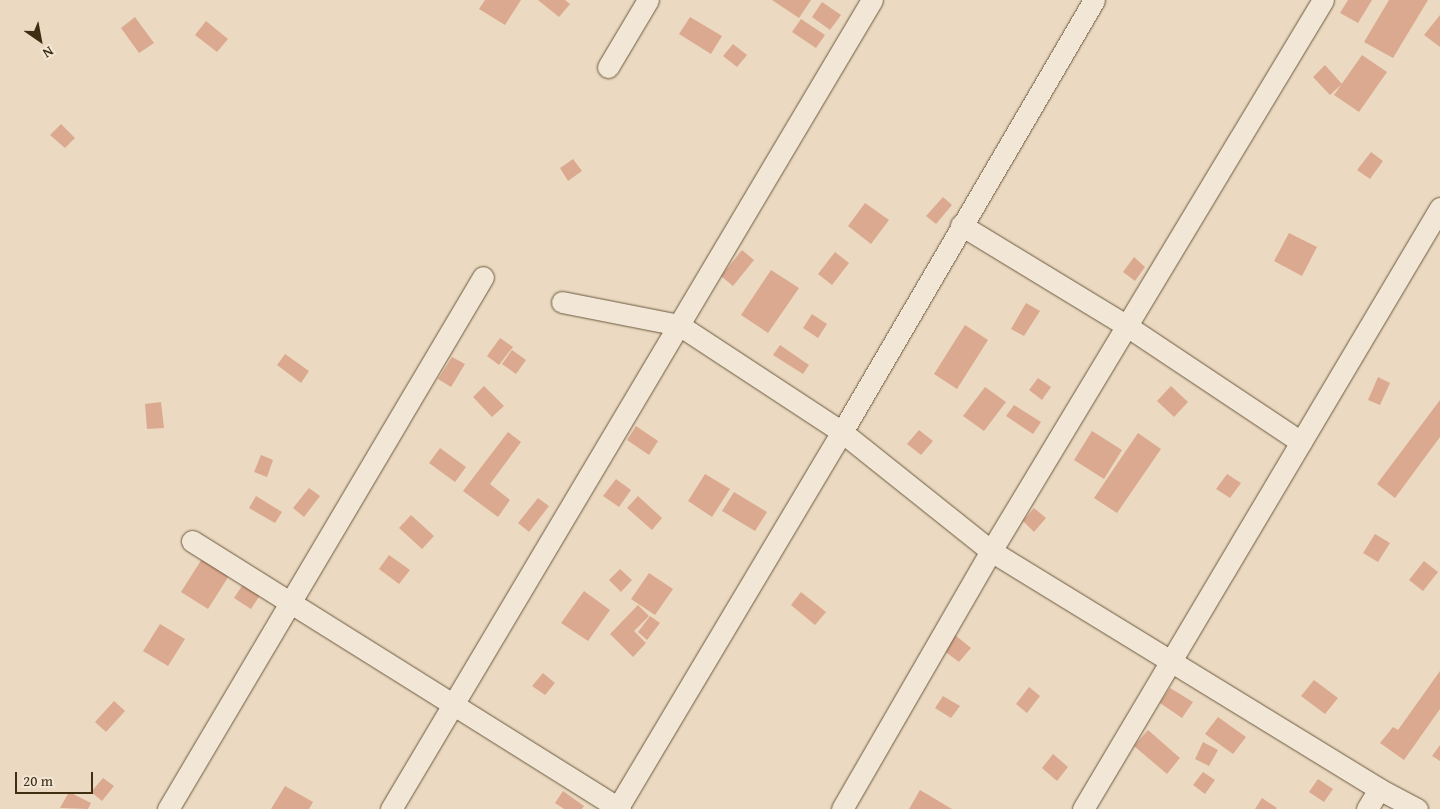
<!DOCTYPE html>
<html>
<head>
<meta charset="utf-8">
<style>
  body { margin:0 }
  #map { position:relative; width:1440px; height:809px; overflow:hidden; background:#ebdac1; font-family:"Gentium Book Plus",serif }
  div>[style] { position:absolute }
  .building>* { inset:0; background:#dba98f }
  .roads { filter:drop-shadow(0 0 1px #6b593e) drop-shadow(0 0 1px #6b593e) }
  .minor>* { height:21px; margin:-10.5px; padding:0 10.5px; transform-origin:10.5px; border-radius:10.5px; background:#f2e7d7 }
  span { translate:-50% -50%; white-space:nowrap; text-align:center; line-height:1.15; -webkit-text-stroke:4.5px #f2e7d7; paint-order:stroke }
  .north { position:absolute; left:15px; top:15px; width:50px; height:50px; -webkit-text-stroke:4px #f2e7d7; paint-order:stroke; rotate:147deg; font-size:14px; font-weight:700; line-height:20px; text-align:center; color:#402e13 }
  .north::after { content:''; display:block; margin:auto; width:18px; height:22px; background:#402e13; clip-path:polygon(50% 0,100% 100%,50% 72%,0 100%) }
  .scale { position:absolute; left:15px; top:772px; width:78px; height:22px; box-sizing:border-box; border:2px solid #402e13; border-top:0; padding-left:6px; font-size:15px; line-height:18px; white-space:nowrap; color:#402e13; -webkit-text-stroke:4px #f2e7d7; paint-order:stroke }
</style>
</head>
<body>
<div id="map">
  <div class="building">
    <i style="clip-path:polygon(485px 0,521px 0,505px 25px,479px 9px)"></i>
    <i style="clip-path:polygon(538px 0,565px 0,570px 4px,559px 17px)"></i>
    <i style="clip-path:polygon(772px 0,811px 0,799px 18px)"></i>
    <i style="clip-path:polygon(1348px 0,1372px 0,1358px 23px,1340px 13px)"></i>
    <i style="clip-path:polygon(1389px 0,1428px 0,1393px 58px,1364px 42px)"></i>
    <i style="clip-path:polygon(822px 2px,841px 15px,830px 30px,812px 17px)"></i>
    <i style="clip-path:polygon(1440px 15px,1440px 47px,1424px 35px)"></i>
    <i style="clip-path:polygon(135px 17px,154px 43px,139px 53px,121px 28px)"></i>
    <i style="clip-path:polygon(690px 17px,722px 36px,711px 54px,679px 34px)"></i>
    <i style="clip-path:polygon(801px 19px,825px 35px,816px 48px,792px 32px)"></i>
    <i style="clip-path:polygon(206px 21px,228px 39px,217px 52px,195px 35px)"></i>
    <i style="clip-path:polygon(733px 44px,747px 55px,737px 67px,723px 56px)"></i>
    <i style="clip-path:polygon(1362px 55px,1387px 72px,1359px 112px,1334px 95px)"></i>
    <i style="clip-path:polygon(1325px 65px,1342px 84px,1330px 95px,1313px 77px)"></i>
    <i style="clip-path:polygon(61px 124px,75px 138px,65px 148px,50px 135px)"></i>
    <i style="clip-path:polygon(1371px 152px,1383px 161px,1370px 179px,1357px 170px)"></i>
    <i style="clip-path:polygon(573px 159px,582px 171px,568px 181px,560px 168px)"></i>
    <i style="clip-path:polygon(943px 197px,952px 205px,936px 224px,926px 216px)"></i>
    <i style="clip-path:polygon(865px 203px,889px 220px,871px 244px,848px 226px)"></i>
    <i style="clip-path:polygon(1289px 233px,1317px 247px,1302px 276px,1274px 261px)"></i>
    <i style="clip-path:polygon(742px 250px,754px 260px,733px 286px,721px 276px)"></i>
    <i style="clip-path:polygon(835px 252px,849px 263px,832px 285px,818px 274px)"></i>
    <i style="clip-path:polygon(1134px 257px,1145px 267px,1135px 281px,1123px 272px)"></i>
    <i style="clip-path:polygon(771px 270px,799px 288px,768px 333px,741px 315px)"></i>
    <i style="clip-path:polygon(1026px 303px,1040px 311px,1024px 336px,1011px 329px)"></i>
    <i style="clip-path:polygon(812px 314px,827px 324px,818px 338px,803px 328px)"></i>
    <i style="clip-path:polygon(965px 325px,988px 340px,957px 389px,934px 374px)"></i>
    <i style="clip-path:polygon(500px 338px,513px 347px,499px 365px,487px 356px)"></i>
    <i style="clip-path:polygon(780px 345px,809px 365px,803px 374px,773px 355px)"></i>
    <i style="clip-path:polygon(512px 350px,526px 360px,516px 374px,502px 364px)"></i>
    <i style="clip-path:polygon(285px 354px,309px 371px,301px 383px,277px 365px)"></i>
    <i style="clip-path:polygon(452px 357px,465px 364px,451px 387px,438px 379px)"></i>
    <i style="clip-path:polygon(1378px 377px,1390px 383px,1380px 405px,1368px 400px)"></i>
    <i style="clip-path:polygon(1038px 378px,1051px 387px,1042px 400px,1029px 390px)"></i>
    <i style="clip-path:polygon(484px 386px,504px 406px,492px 417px,473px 397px)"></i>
    <i style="clip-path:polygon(1171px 386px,1188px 402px,1174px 417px,1157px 401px)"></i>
    <i style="clip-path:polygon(985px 387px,1006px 402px,984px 431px,963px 416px)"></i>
    <i style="clip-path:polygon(1440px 400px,1440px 437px,1395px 498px,1377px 484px)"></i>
    <i style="clip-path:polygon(161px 402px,164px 428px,147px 429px,145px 404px)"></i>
    <i style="clip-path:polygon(1014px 405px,1041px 422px,1033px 434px,1006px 416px)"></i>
    <i style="clip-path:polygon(636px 426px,658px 441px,649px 455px,627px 440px)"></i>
    <i style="clip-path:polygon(919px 430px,933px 441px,921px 455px,907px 444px)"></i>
    <i style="clip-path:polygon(1092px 431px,1122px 450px,1104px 479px,1074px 460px)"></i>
    <i style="clip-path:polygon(508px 432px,521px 442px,490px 484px,510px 500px,498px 517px,463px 491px)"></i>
    <i style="clip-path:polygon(1138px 433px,1161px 449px,1117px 513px,1094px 498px)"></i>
    <i style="clip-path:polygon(440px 448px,466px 467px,455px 482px,429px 463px)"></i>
    <i style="clip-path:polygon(261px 455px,273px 460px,267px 477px,254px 472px)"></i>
    <i style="clip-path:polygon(705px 474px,730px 489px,712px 517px,688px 501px)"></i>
    <i style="clip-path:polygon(1227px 474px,1241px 483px,1230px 498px,1216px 489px)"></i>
    <i style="clip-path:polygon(616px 479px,631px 490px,619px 507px,603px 496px)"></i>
    <i style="clip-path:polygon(309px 488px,320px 496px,304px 517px,293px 508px)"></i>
    <i style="clip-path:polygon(734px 492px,767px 512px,755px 531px,722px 511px)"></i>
    <i style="clip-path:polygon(256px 496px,282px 512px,275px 523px,249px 508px)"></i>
    <i style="clip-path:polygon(638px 496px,662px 518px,652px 530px,627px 508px)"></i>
    <i style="clip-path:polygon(538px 498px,549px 506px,529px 532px,518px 523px)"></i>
    <i style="clip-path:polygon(1034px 508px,1046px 518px,1034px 532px,1023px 521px)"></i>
    <i style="clip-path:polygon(411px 515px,434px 536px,422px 549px,399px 528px)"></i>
    <i style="clip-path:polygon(1375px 534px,1390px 543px,1378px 562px,1363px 553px)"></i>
    <i style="clip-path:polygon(205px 554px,232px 571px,208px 609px,181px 592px)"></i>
    <i style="clip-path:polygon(389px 555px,410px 570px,399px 584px,379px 569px)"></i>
    <i style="clip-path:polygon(1424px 561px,1438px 572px,1423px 591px,1409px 580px)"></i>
    <i style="clip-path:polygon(620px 569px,632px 580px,621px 592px,609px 580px)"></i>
    <i style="clip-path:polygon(649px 573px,673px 589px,655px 615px,631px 599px)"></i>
    <i style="clip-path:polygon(247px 578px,264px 589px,251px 609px,234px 598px)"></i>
    <i style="clip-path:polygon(584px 591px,610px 610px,588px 641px,561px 623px)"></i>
    <i style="clip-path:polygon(801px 592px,826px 612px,815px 625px,791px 605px)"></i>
    <i style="clip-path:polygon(638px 605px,649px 616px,634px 631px,646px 643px,633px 657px,610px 634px)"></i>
    <i style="clip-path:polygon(650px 616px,660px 623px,647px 640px,638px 632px)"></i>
    <i style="clip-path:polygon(160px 624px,185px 639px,168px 666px,143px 651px)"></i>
    <i style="clip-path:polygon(955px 635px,971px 648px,959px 662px,943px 650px)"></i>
    <i style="clip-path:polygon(1440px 671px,1440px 709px,1404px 760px,1380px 743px,1393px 727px,1398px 730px)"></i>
    <i style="clip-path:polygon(543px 673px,555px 683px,545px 695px,532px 686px)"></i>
    <i style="clip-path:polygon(1314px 680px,1338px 698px,1325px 714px,1301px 696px)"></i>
    <i style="clip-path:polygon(1029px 687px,1040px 696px,1027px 713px,1016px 704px)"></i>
    <i style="clip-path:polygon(1170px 688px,1193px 702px,1182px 718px,1160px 703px)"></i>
    <i style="clip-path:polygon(943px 696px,960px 706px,951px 718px,935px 708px)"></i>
    <i style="clip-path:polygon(114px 701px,125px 711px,106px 732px,95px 722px)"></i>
    <i style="clip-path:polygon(1218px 717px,1246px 737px,1233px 754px,1205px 734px)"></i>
    <i style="clip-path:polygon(1148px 730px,1180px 758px,1167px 774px,1134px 746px)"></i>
    <i style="clip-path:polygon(1203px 742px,1218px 750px,1209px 766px,1195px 759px)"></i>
    <i style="clip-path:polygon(1440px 745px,1440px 761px,1432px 756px)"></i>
    <i style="clip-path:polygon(1053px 754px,1068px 767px,1057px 781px,1042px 768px)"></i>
    <i style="clip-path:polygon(1203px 772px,1215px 780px,1205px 794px,1193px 785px)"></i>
    <i style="clip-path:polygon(103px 778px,114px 786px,102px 801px,91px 792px)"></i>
    <i style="clip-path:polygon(1318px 779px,1333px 789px,1324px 802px,1309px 792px)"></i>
    <i style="clip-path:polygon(285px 786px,313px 802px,309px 809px,271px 809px)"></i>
    <i style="clip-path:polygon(920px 790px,952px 809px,909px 809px)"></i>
    <i style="clip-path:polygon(563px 791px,584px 806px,582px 809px,564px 809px,555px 803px)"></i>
    <i style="clip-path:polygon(69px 792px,91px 803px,88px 809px,60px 808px)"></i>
    <i style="clip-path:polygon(1262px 798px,1277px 808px,1276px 809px,1255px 809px)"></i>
  </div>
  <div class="roads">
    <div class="minor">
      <i style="left:608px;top:67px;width:78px;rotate:-59.2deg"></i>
      <i style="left:961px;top:225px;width:194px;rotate:31.3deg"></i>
      <i style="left:1127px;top:326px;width:209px;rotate:33.7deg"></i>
      <i style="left:562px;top:302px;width:119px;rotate:11.1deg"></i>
      <i style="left:679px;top:325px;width:195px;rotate:33.3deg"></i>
      <i style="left:842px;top:432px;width:191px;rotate:38.6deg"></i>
      <i style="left:991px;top:551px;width:455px;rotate:31.5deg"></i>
      <i style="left:1379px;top:789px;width:43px;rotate:27.8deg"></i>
      <i style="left:192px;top:541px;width:505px;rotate:32.05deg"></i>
      <i style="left:168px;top:809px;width:618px;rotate:-59.37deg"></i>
      <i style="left:391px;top:809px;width:941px;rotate:-59.27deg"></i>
      <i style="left:617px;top:809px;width:439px;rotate:-59.2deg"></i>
      <i style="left:842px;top:432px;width:500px;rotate:-59.74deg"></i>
      <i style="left:842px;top:809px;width:298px;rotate:-60deg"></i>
      <i style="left:991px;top:551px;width:643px;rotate:-58.93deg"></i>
      <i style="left:1083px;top:809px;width:699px;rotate:-59.29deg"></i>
      <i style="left:1367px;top:809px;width:23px;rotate:-59deg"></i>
    </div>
  </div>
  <div class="north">N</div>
  <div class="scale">20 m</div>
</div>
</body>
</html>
